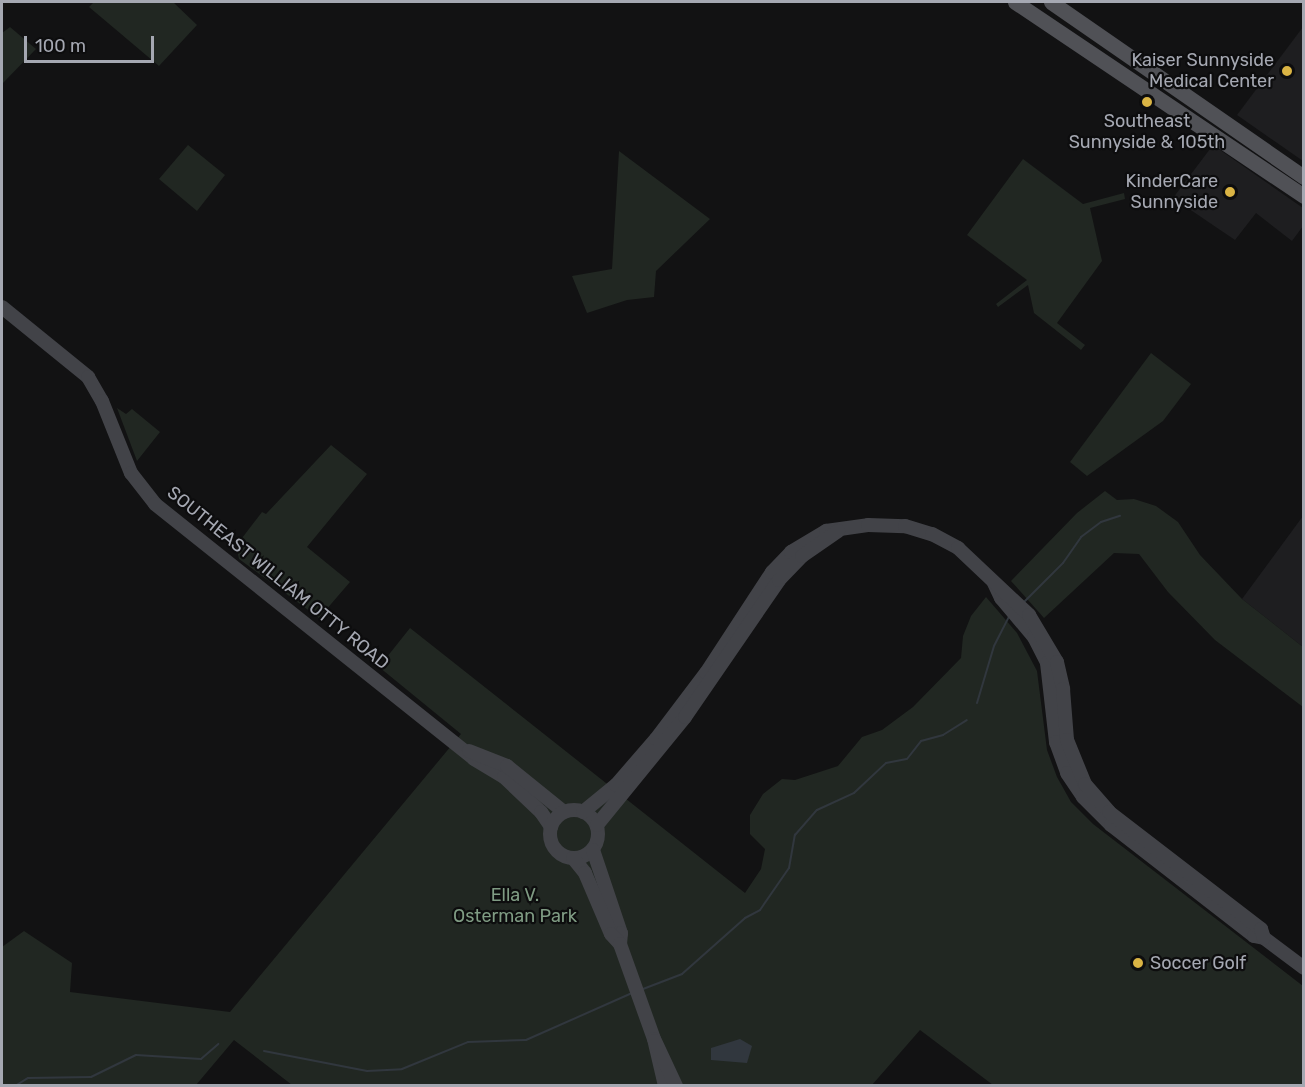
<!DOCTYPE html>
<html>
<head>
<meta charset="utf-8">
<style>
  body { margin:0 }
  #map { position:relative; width:1305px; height:1087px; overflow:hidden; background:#121213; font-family:Rubik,sans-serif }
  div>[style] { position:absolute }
  .built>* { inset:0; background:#1e1e20 }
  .green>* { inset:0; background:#212722 }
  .water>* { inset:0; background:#31373e }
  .stream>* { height:2px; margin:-1px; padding:0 1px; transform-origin:1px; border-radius:1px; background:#31373e }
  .secondary>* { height:14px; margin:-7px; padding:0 7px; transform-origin:7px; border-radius:7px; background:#424348 }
  .secondary>.ring { margin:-7px; padding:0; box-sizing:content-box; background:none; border:14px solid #424348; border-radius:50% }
  .primary>* { height:15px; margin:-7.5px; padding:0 7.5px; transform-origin:7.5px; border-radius:7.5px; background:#505156 }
  .dots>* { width:16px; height:16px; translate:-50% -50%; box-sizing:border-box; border:3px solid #0d0d0e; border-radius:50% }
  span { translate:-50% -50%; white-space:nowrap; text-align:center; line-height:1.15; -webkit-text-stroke:4.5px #0d0d0e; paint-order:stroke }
  .poi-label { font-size:18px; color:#a5a8b2 }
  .right { translate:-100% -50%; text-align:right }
  .left { translate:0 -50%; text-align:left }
  .street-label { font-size:18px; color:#a5a8b2 }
  .park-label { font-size:18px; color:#7f9b83 }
  .frame { position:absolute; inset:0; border:3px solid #a5a8b2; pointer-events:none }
  .scale { position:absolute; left:24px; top:36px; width:130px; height:27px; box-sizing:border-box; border:3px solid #a5a8b2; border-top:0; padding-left:8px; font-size:18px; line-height:21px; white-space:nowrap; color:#a5a8b2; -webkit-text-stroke:4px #0d0d0e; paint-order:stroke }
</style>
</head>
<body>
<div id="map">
  <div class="built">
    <i style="clip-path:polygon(1303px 27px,1303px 161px,1237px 115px)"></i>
    <i style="clip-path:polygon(1213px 145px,1303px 208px,1303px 226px,1292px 241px,1256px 213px,1235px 240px,1173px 198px)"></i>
    <i style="clip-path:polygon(1303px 516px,1303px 647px,1242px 599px)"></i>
  </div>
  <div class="green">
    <i style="clip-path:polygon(94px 2px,173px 2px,197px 25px,159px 66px,89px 7px)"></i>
    <i style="clip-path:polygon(10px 27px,36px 49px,2px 84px,2px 33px)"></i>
    <i style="clip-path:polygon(188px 145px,225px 175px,197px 211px,159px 179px)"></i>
    <i style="clip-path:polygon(619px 151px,710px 219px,656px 271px,654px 297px,627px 300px,587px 313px,572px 276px,612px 269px)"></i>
    <i style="clip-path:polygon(1023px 159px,1083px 204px,1124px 193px,1125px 199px,1090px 208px,1102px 261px,1057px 323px,1085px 345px,1081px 350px,1034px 313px,1028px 285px,998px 307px,996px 304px,1027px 280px,967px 235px)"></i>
    <i style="clip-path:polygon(1151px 353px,1191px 384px,1163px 421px,1087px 476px,1070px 462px)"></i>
    <i style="clip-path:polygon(117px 408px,126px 414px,132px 409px,160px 432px,137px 461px)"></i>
    <i style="clip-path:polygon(331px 445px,367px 474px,307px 547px,350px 582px,319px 618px,239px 559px,236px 546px,262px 512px,266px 514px)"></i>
    <i style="clip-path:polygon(1105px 491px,1117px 500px,1134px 499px,1156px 506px,1178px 522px,1200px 555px,1242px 599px,1303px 647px,1303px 707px,1215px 640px,1168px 592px,1139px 554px,1114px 553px,1044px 618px,1011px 581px,1077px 513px)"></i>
    <i style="clip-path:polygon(986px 597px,1017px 633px,1037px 671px,1047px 750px,1057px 777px,1071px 802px,1093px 824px,1303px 986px,1303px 1085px,993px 1085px,920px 1030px,872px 1085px,292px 1085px,234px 1040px,196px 1085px,2px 1085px,2px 947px,24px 931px,72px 963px,70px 992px,230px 1012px,461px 734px,379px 667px,410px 628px,745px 893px,761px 869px,765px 849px,750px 834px,750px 815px,763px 794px,782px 779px,795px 780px,838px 766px,862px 737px,882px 730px,913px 707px,961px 658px,963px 636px,971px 616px)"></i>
  </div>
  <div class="water">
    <i style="clip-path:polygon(740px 1039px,752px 1046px,747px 1063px,711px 1060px,711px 1048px)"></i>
  </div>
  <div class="stream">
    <i style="left:1024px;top:602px;width:55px;rotate:-45deg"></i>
    <i style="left:1063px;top:563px;width:32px;rotate:-55deg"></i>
    <i style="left:1081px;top:537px;width:25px;rotate:-37deg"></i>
    <i style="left:1101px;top:522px;width:20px;rotate:-18deg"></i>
    <i style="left:977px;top:703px;width:59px;rotate:-73.4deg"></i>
    <i style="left:994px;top:646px;width:33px;rotate:-63deg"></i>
    <i style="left:643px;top:989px;width:42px;rotate:-21deg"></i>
    <i style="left:682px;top:974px;width:84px;rotate:-41.6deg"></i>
    <i style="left:745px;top:918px;width:17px;rotate:-28deg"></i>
    <i style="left:760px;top:910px;width:51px;rotate:-55.4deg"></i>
    <i style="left:789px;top:868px;width:34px;rotate:-80deg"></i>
    <i style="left:795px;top:835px;width:33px;rotate:-49deg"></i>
    <i style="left:817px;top:810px;width:41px;rotate:-24.7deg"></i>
    <i style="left:854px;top:793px;width:44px;rotate:-43.2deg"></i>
    <i style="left:886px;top:763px;width:21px;rotate:-11deg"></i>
    <i style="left:907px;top:759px;width:23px;rotate:-52deg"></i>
    <i style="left:921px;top:741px;width:23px;rotate:-15deg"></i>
    <i style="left:943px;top:735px;width:28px;rotate:-32deg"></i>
    <i style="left:264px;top:1051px;width:105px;rotate:11deg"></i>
    <i style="left:367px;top:1071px;width:35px;rotate:-3deg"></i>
    <i style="left:402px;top:1069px;width:71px;rotate:-22.2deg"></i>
    <i style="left:468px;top:1042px;width:58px;rotate:-2deg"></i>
    <i style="left:526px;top:1040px;width:116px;rotate:-23.9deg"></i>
    <i style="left:15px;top:1086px;width:15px;rotate:-32deg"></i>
    <i style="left:28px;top:1078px;width:63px;rotate:-0.9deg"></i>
    <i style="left:91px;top:1077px;width:50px;rotate:-26.1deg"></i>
    <i style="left:136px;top:1055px;width:65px;rotate:3.5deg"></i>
    <i style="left:201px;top:1059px;width:23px;rotate:-41deg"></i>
  </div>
  <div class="secondary">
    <i style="left:2px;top:307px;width:111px;rotate:39.1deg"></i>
    <i style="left:88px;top:377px;width:28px;rotate:60deg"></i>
    <i style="left:102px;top:401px;width:78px;rotate:68.1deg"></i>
    <i style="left:131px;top:473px;width:39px;rotate:52deg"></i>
    <i style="left:155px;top:504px;width:408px;rotate:38.6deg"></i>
    <i style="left:474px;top:759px;width:35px;rotate:31deg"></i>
    <i style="left:504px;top:777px;width:51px;rotate:43.4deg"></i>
    <i style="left:541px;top:812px;width:18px;rotate:56deg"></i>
    <i style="left:994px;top:583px;width:17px;rotate:65deg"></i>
    <i style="left:1001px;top:598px;width:51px;rotate:49.8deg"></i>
    <i style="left:1034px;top:637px;width:29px;rotate:63deg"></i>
    <i style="left:1047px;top:663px;width:80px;rotate:83.5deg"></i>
    <i style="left:1056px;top:742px;width:33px;rotate:70deg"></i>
    <i style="left:1067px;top:773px;width:29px;rotate:56deg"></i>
    <i style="left:1083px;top:797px;width:40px;rotate:45deg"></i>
    <i style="left:1111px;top:825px;width:181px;rotate:37.8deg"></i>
    <i style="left:1254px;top:936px;width:10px;rotate:11deg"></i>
    <i style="left:1264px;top:938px;width:50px;rotate:36.9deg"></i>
    <i style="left:469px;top:751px;width:41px;rotate:21.5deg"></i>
    <i style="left:507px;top:766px;width:73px;rotate:38.9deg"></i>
    <i class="ring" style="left:550px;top:810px;width:34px;height:34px"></i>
    <i style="left:583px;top:812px;width:43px;rotate:-39.3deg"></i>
    <i style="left:616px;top:785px;width:61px;rotate:-49deg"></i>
    <i style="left:656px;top:739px;width:83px;rotate:-52.9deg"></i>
    <i style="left:706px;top:673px;width:121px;rotate:-56.8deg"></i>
    <i style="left:772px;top:572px;width:28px;rotate:-46deg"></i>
    <i style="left:791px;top:552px;width:41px;rotate:-31deg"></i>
    <i style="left:826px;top:531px;width:42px;rotate:-8.1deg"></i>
    <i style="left:868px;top:525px;width:37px;rotate:2deg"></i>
    <i style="left:905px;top:526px;width:28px;rotate:17deg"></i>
    <i style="left:932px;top:534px;width:30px;rotate:28deg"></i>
    <i style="left:958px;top:548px;width:98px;rotate:43.3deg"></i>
    <i style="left:1029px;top:615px;width:55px;rotate:59.2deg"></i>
    <i style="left:1057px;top:662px;width:28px;rotate:77deg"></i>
    <i style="left:1063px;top:689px;width:51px;rotate:85.5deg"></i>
    <i style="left:1067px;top:740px;width:48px;rotate:67.8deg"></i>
    <i style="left:1085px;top:784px;width:37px;rotate:49deg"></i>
    <i style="left:1109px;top:812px;width:192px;rotate:37.6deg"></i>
    <i style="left:1261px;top:929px;width:9px;rotate:72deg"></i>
    <i style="left:597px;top:825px;width:139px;rotate:-50.8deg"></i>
    <i style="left:685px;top:717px;width:166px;rotate:-55.5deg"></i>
    <i style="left:779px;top:580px;width:33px;rotate:-46deg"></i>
    <i style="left:802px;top:556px;width:44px;rotate:-34.8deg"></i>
    <i style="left:593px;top:850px;width:88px;rotate:71.4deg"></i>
    <i style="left:621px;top:933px;width:11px;rotate:95deg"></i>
    <i style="left:573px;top:858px;width:19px;rotate:51deg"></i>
    <i style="left:585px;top:873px;width:66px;rotate:66.9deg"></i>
    <i style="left:611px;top:934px;width:13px;rotate:48deg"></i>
    <i style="left:620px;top:944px;width:101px;rotate:70.3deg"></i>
    <i style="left:654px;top:1039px;width:48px;rotate:76.8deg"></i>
    <i style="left:655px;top:1041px;width:50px;rotate:65deg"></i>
  </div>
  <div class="primary">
    <i style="left:1015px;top:2px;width:348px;rotate:33.9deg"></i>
    <i style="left:1051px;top:2px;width:308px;rotate:34.7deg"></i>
  </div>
  <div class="dots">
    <i style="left:1287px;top:71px;background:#dab444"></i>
    <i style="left:1147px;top:102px;background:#dab444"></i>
    <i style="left:1230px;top:192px;background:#dab444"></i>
    <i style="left:1138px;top:963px;background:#dab444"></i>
  </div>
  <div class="poi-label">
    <span class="right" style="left:1274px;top:71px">Kaiser Sunnyside<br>Medical Center</span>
    <span style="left:1147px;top:132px">Southeast<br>Sunnyside &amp; 105th</span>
    <span class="right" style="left:1218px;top:192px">KinderCare<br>Sunnyside</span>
    <span class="left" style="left:1150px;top:963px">Soccer Golf</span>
  </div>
  <div class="street-label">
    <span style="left:278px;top:578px;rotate:39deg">SOUTHEAST WILLIAM OTTY ROAD</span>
  </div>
  <div class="park-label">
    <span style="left:515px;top:906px">Ella V.<br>Osterman Park</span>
  </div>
  <div class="frame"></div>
  <div class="scale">100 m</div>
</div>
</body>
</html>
